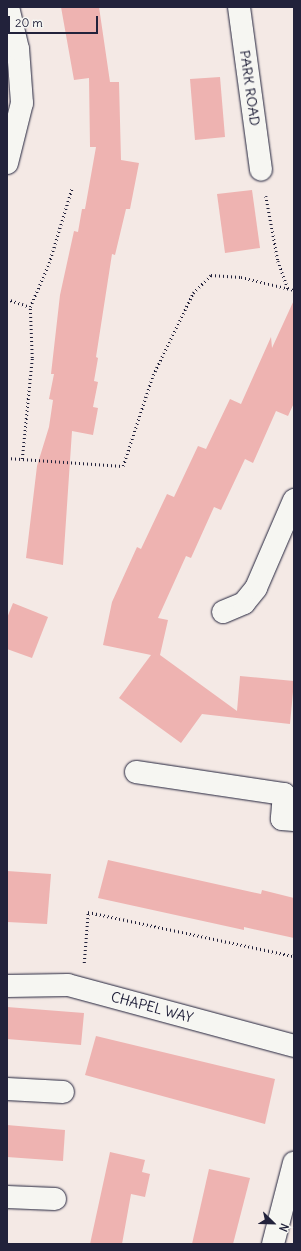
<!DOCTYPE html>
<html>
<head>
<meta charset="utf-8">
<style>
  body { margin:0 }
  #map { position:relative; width:301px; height:1251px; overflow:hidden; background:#f4e9e5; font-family:Delius,sans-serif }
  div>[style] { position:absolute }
  .building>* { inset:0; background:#eeb3b1 }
  .path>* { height:2.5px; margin-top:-1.25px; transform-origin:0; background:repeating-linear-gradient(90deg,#22223b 0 1px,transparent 0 4px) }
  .roads { filter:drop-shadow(0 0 1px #22223b) drop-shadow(0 0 1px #22223b) }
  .minor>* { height:22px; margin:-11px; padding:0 11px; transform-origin:11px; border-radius:11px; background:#f6f6f2 }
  span { translate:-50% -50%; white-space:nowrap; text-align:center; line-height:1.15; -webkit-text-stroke:3px #f6f6f2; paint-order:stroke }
  .street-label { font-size:14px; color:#22223b }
  .frame { position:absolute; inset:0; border:8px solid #22223b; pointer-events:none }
  .north { position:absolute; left:253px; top:1203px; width:40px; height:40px; -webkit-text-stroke:3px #f6f6f2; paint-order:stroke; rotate:113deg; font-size:11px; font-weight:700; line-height:16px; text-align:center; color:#22223b }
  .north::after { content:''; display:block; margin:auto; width:14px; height:18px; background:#22223b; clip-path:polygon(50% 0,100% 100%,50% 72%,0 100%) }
  .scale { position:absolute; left:8px; top:16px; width:90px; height:18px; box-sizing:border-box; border:2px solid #22223b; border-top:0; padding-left:5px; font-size:12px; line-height:14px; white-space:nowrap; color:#22223b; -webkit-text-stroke:3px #f6f6f2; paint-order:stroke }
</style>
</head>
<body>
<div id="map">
  <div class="building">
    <i style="clip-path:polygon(61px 7px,99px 7px,110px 82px,119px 82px,121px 160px,139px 163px,130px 209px,126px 209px,115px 255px,112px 254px,96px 357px,98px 358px,94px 381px,98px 382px,93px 407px,98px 408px,93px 435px,72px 431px,63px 565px,26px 558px,37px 466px,49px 427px,53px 400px,49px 399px,54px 374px,51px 374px,60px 295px,74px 231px,78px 232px,82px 209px,85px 209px,96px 147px,90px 147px,89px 78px,74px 80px)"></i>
    <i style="clip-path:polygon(220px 77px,225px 137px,195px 140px,190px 79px)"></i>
    <i style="clip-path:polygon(252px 190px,260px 248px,225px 253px,217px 194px)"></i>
    <i style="clip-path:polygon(294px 300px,294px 403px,288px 416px,276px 411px,253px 463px,245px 459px,221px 510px,214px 507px,191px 558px,186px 556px,158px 618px,168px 620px,160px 655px,237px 711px,240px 676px,294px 681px,290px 724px,202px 714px,181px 743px,119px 698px,151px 655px,103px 645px,112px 602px,137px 547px,141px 549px,167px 494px,174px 497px,198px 446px,206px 449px,230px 399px,241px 404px,271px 337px,272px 348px)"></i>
    <i style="clip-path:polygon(13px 603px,48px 617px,32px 658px,7px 649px,7px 618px)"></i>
    <i style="clip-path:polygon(108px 860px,261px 894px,262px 890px,294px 898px,294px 938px,244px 927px,244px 930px,98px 898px)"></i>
    <i style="clip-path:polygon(7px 871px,51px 874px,47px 924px,7px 922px)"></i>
    <i style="clip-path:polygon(7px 1007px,84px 1013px,81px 1045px,7px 1039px)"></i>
    <i style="clip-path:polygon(96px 1036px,275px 1079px,265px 1124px,85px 1075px)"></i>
    <i style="clip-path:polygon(7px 1125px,65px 1130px,63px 1161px,7px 1157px)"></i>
    <i style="clip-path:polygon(110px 1152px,145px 1160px,142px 1172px,150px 1174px,145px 1197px,131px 1194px,122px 1244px,90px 1244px)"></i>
    <i style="clip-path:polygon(209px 1169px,250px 1178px,233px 1244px,192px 1244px)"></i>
  </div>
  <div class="path">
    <i style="left:266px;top:196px;width:66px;rotate:79.5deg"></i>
    <i style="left:278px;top:261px;width:30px;rotate:70deg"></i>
    <i style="left:7px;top:299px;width:24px;rotate:19deg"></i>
    <i style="left:7px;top:458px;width:116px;rotate:3.9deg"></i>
    <i style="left:123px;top:466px;width:96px;rotate:-71.8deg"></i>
    <i style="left:153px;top:375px;width:91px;rotate:-64deg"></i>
    <i style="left:193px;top:293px;width:25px;rotate:-45deg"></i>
    <i style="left:211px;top:275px;width:30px;rotate:4deg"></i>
    <i style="left:241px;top:277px;width:55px;rotate:13.8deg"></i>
    <i style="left:22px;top:459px;width:101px;rotate:-84.3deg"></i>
    <i style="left:32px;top:358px;width:51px;rotate:-92.2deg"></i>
    <i style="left:30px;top:307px;width:48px;rotate:-66.6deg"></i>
    <i style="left:49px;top:263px;width:78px;rotate:-73deg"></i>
    <i style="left:84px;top:963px;width:51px;rotate:-85.5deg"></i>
    <i style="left:88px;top:912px;width:211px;rotate:12.1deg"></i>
  </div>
  <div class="roads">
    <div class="minor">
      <i style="left:239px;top:7px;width:164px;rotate:82.3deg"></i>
      <i style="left:7px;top:163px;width:62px;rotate:-76deg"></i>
      <i style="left:22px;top:103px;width:54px;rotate:-94.2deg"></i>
      <i style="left:18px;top:49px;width:43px;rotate:-103.4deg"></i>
      <i style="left:223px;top:612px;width:23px;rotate:-23deg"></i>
      <i style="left:244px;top:603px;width:19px;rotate:-51deg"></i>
      <i style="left:256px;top:588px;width:96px;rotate:-66.6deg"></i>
      <i style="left:136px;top:772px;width:150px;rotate:8.5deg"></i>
      <i style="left:284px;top:794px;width:25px;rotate:95deg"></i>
      <i style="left:282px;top:819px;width:12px;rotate:5deg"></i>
      <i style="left:7px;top:986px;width:61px;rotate:-0.9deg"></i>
      <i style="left:68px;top:985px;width:234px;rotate:15.1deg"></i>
      <i style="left:7px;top:1089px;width:56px;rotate:3.1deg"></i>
      <i style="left:7px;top:1197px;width:48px;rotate:2.4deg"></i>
      <i style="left:273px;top:1244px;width:84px;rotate:-75.5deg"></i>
    </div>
  </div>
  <div class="street-label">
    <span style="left:250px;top:88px;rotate:82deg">PARK ROAD</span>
    <span style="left:152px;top:1007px;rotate:15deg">CHAPEL WAY</span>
  </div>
  <div class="frame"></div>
  <div class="north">N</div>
  <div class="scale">20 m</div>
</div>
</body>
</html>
